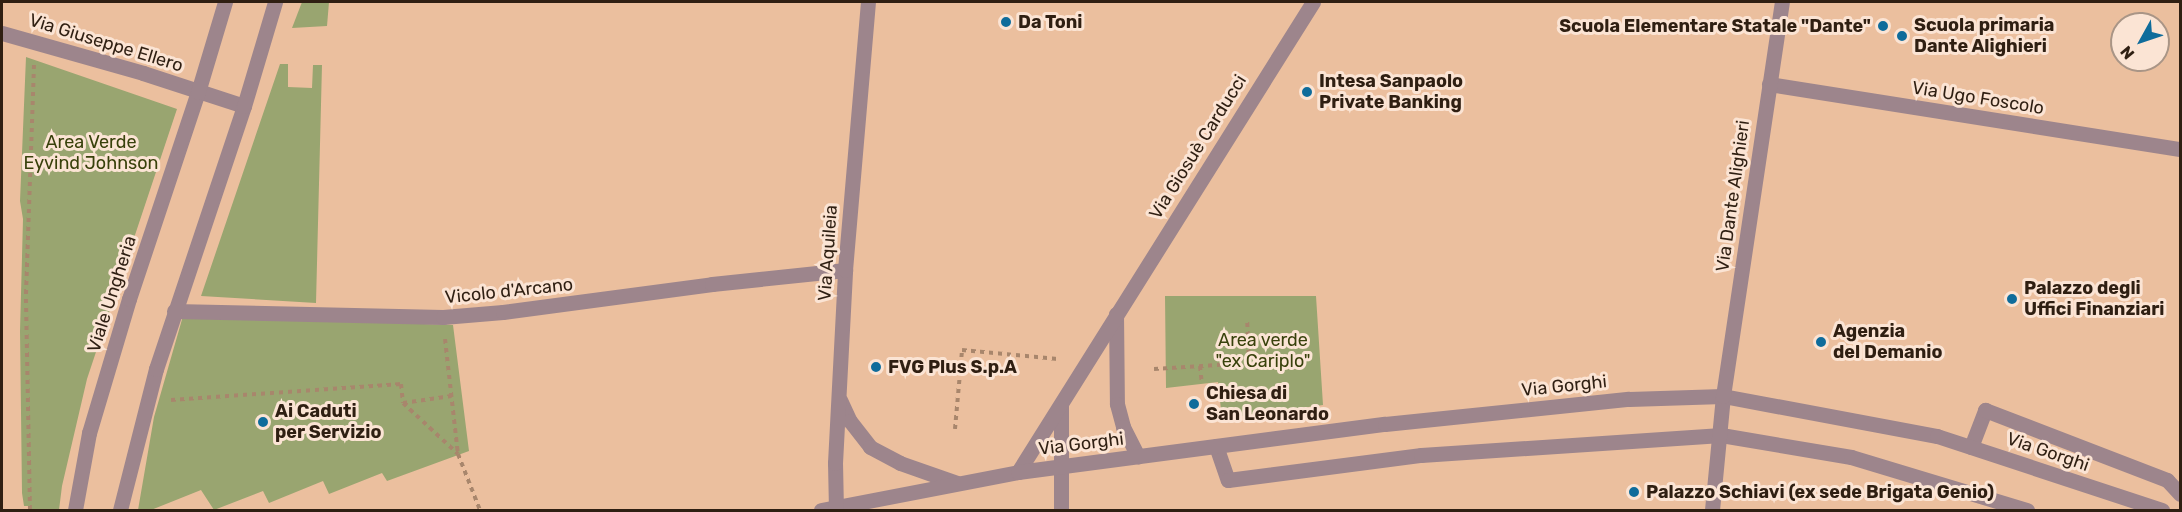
<!DOCTYPE html>
<html>
<head>
<meta charset="utf-8">
<style>
  body { margin:0 }
  #map { position:relative; width:2182px; height:512px; overflow:hidden; background:#ebbf9e; font-family:Rubik,sans-serif }
  div>[style] { position:absolute }
  .green>* { inset:0; background:#99a570 }
  .path>* { height:4px; margin-top:-2px; transform-origin:0; background:repeating-linear-gradient(90deg,#a8866c 0 4.5px,transparent 0 9px) }
  .minor>* { height:15px; margin:-7.5px; padding:0 7.5px; transform-origin:7.5px; border-radius:7.5px; background:#9d858c }
  .dots>* { width:16px; height:16px; translate:-50% -50%; box-sizing:border-box; border:3px solid #fbe4d4; border-radius:50% }
  span { translate:-50% -50%; white-space:nowrap; text-align:center; line-height:1.15; -webkit-text-stroke:6px #fbe4d4; paint-order:stroke }
  .poi-label { font-size:18px; color:#2f1f12; font-weight:700 }
  .left { translate:0 -50%; text-align:left }
  .right { translate:-100% -50%; text-align:right }
  .street-label { font-size:18px; color:#2f1f12 }
  .park-label { font-size:18px; color:#38410b }
  .frame { position:absolute; inset:0; border:3px solid #2f1f12; pointer-events:none }
  .north { position:absolute; left:2110px; top:12px; width:60px; height:60px; box-sizing:border-box; background:#fbe4d4; border:2px solid #a99586; border-radius:50%; rotate:230deg; font-size:16px; font-weight:700; line-height:24px; text-align:center; color:#2f1f12 }
  .north::after { content:''; display:block; margin:auto; width:21px; height:27px; background:#0f6c9b; clip-path:polygon(50% 0,100% 100%,50% 72%,0 100%) }
</style>
</head>
<body>
<div id="map">
  <div class="green">
    <i style="clip-path:polygon(302px 2px,329px 2px,327px 26px,292px 28px)"></i>
    <i style="clip-path:polygon(26px 57px,177px 109px,87px 379px,62px 486px,59px 510px,30px 510px,30px 506px,24px 506px,22px 493px,20px 331px,23px 219px,20px 201px)"></i>
    <i style="clip-path:polygon(280px 64px,288px 64px,288px 87px,312px 88px,313px 65px,322px 65px,316px 303px,201px 296px)"></i>
    <i style="clip-path:polygon(1165px 296px,1316px 296px,1323px 405px,1222px 419px,1218px 382px,1166px 388px)"></i>
    <i style="clip-path:polygon(183px 316px,453px 325px,469px 451px,387px 481px,382px 473px,329px 494px,323px 481px,269px 503px,263px 491px,214px 510px,201px 490px,151px 510px,138px 510px,154px 417px)"></i>
  </div>
  <div class="path">
    <i style="left:445px;top:339px;width:116px;rotate:83.6deg"></i>
    <i style="left:458px;top:454px;width:60px;rotate:68.6deg"></i>
    <i style="left:1200px;top:366px;width:18px;rotate:84deg"></i>
    <i style="left:1154px;top:369px;width:95px;rotate:-3.6deg"></i>
    <i style="left:1249px;top:363px;width:45px;rotate:-92.5deg"></i>
    <i style="left:171px;top:400px;width:231px;rotate:-4deg"></i>
    <i style="left:401px;top:384px;width:19px;rotate:84deg"></i>
    <i style="left:403px;top:403px;width:49px;rotate:-8.3deg"></i>
    <i style="left:403px;top:403px;width:75px;rotate:42.8deg"></i>
    <i style="left:955px;top:429px;width:79px;rotate:-84.9deg"></i>
    <i style="left:962px;top:350px;width:96px;rotate:5.4deg"></i>
    <i style="left:30px;top:510px;width:216px;rotate:-91.1deg"></i>
    <i style="left:26px;top:294px;width:230px;rotate:-88deg"></i>
  </div>
  <div class="minor">
    <i style="left:2px;top:33px;width:147px;rotate:15.8deg"></i>
    <i style="left:143px;top:73px;width:106px;rotate:18.1deg"></i>
    <i style="left:1769px;top:84px;width:416px;rotate:9deg"></i>
    <i style="left:174px;top:311px;width:269px;rotate:1.3deg"></i>
    <i style="left:443px;top:317px;width:60px;rotate:-4.8deg"></i>
    <i style="left:503px;top:312px;width:211px;rotate:-7.6deg"></i>
    <i style="left:712px;top:284px;width:134px;rotate:-6deg"></i>
    <i style="left:1116px;top:314px;width:90px;rotate:89.4deg"></i>
    <i style="left:1117px;top:404px;width:24px;rotate:75deg"></i>
    <i style="left:1123px;top:427px;width:33px;rotate:63deg"></i>
    <i style="left:840px;top:400px;width:23px;rotate:65deg"></i>
    <i style="left:850px;top:421px;width:33px;rotate:52deg"></i>
    <i style="left:870px;top:447px;width:34px;rotate:28deg"></i>
    <i style="left:900px;top:463px;width:60px;rotate:19.3deg"></i>
    <i style="left:1061px;top:406px;width:104px;rotate:90deg"></i>
    <i style="left:1216px;top:446px;width:36px;rotate:71deg"></i>
    <i style="left:1228px;top:480px;width:195px;rotate:-7.4deg"></i>
    <i style="left:1421px;top:455px;width:301px;rotate:-3.8deg"></i>
    <i style="left:1721px;top:435px;width:132px;rotate:9.6deg"></i>
    <i style="left:1851px;top:457px;width:184px;rotate:16.8deg"></i>
    <i style="left:1971px;top:447px;width:40px;rotate:-69deg"></i>
    <i style="left:1985px;top:410px;width:195px;rotate:21deg"></i>
    <i style="left:2167px;top:480px;width:19px;rotate:47deg"></i>
    <i style="left:1018px;top:472px;width:555px;rotate:-57.89deg"></i>
    <i style="left:75px;top:510px;width:78px;rotate:-79.7deg"></i>
    <i style="left:89px;top:433px;width:140px;rotate:-73.4deg"></i>
    <i style="left:129px;top:299px;width:218px;rotate:-71.6deg"></i>
    <i style="left:198px;top:92px;width:94px;rotate:-73.3deg"></i>
    <i style="left:120px;top:510px;width:146px;rotate:-75.7deg"></i>
    <i style="left:156px;top:369px;width:277px;rotate:-71.5deg"></i>
    <i style="left:244px;top:106px;width:109px;rotate:-73.4deg"></i>
    <i style="left:821px;top:510px;width:201px;rotate:-10.9deg"></i>
    <i style="left:1018px;top:472px;width:370px;rotate:-7.5deg"></i>
    <i style="left:1385px;top:424px;width:245px;rotate:-5.9deg"></i>
    <i style="left:1629px;top:399px;width:94px;rotate:-1.8deg"></i>
    <i style="left:1723px;top:396px;width:218px;rotate:10.6deg"></i>
    <i style="left:1937px;top:436px;width:237px;rotate:18.2deg"></i>
    <i style="left:836px;top:510px;width:47px;rotate:-91.2deg"></i>
    <i style="left:835px;top:463px;width:193px;rotate:-87deg"></i>
    <i style="left:845px;top:270px;width:269px;rotate:-85.1deg"></i>
    <i style="left:1712px;top:510px;width:115px;rotate:-84.5deg"></i>
    <i style="left:1723px;top:396px;width:398px;rotate:-81.5deg"></i>
  </div>
  <div class="dots">
    <i style="left:1006px;top:22px;background:#0f6c9b"></i>
    <i style="left:1883px;top:26px;background:#0f6c9b"></i>
    <i style="left:1902px;top:36px;background:#0f6c9b"></i>
    <i style="left:1307px;top:92px;background:#0f6c9b"></i>
    <i style="left:2012px;top:299px;background:#0f6c9b"></i>
    <i style="left:1821px;top:342px;background:#0f6c9b"></i>
    <i style="left:876px;top:367px;background:#0f6c9b"></i>
    <i style="left:1194px;top:404px;background:#0f6c9b"></i>
    <i style="left:263px;top:422px;background:#0f6c9b"></i>
    <i style="left:1634px;top:492px;background:#0f6c9b"></i>
  </div>
  <div class="poi-label">
    <span class="left" style="left:1018px;top:22px">Da Toni</span>
    <span class="right" style="left:1871px;top:26px">Scuola Elementare Statale "Dante"</span>
    <span class="left" style="left:1914px;top:36px">Scuola primaria<br>Dante Alighieri</span>
    <span class="left" style="left:1319px;top:92px">Intesa Sanpaolo<br>Private Banking</span>
    <span class="left" style="left:2024px;top:299px">Palazzo degli<br>Uffici Finanziari</span>
    <span class="left" style="left:1833px;top:342px">Agenzia<br>del Demanio</span>
    <span class="left" style="left:888px;top:367px">FVG Plus S.p.A</span>
    <span class="left" style="left:1206px;top:404px">Chiesa di<br>San Leonardo</span>
    <span class="left" style="left:275px;top:422px">Ai Caduti<br>per Servizio</span>
    <span class="left" style="left:1646px;top:492px">Palazzo Schiavi (ex sede Brigata Genio)</span>
  </div>
  <div class="street-label">
    <span style="left:106px;top:43px;rotate:17deg">Via Giuseppe Ellero</span>
    <span style="left:1978px;top:98px;rotate:9deg">Via Ugo Foscolo</span>
    <span style="left:1198px;top:147px;rotate:-58deg">Via Giosuè Carducci</span>
    <span style="left:1733px;top:196px;rotate:-82deg">Via Dante Alighieri</span>
    <span style="left:828px;top:253px;rotate:-86deg">Via Aquileia</span>
    <span style="left:509px;top:291px;rotate:-6deg">Vicolo d'Arcano</span>
    <span style="left:112px;top:294px;rotate:-72deg">Viale Ungheria</span>
    <span style="left:1564px;top:386px;rotate:-6deg">Via Gorghi</span>
    <span style="left:1081px;top:444px;rotate:-7deg">Via Gorghi</span>
    <span style="left:2048px;top:452px;rotate:19deg">Via Gorghi</span>
  </div>
  <div class="park-label">
    <span style="left:91px;top:153px">Area Verde<br>Eyvind Johnson</span>
    <span style="left:1263px;top:351px">Area verde<br>"ex Cariplo"</span>
  </div>
  <div class="frame"></div>
  <div class="north">N</div>
</div>
</body>
</html>
